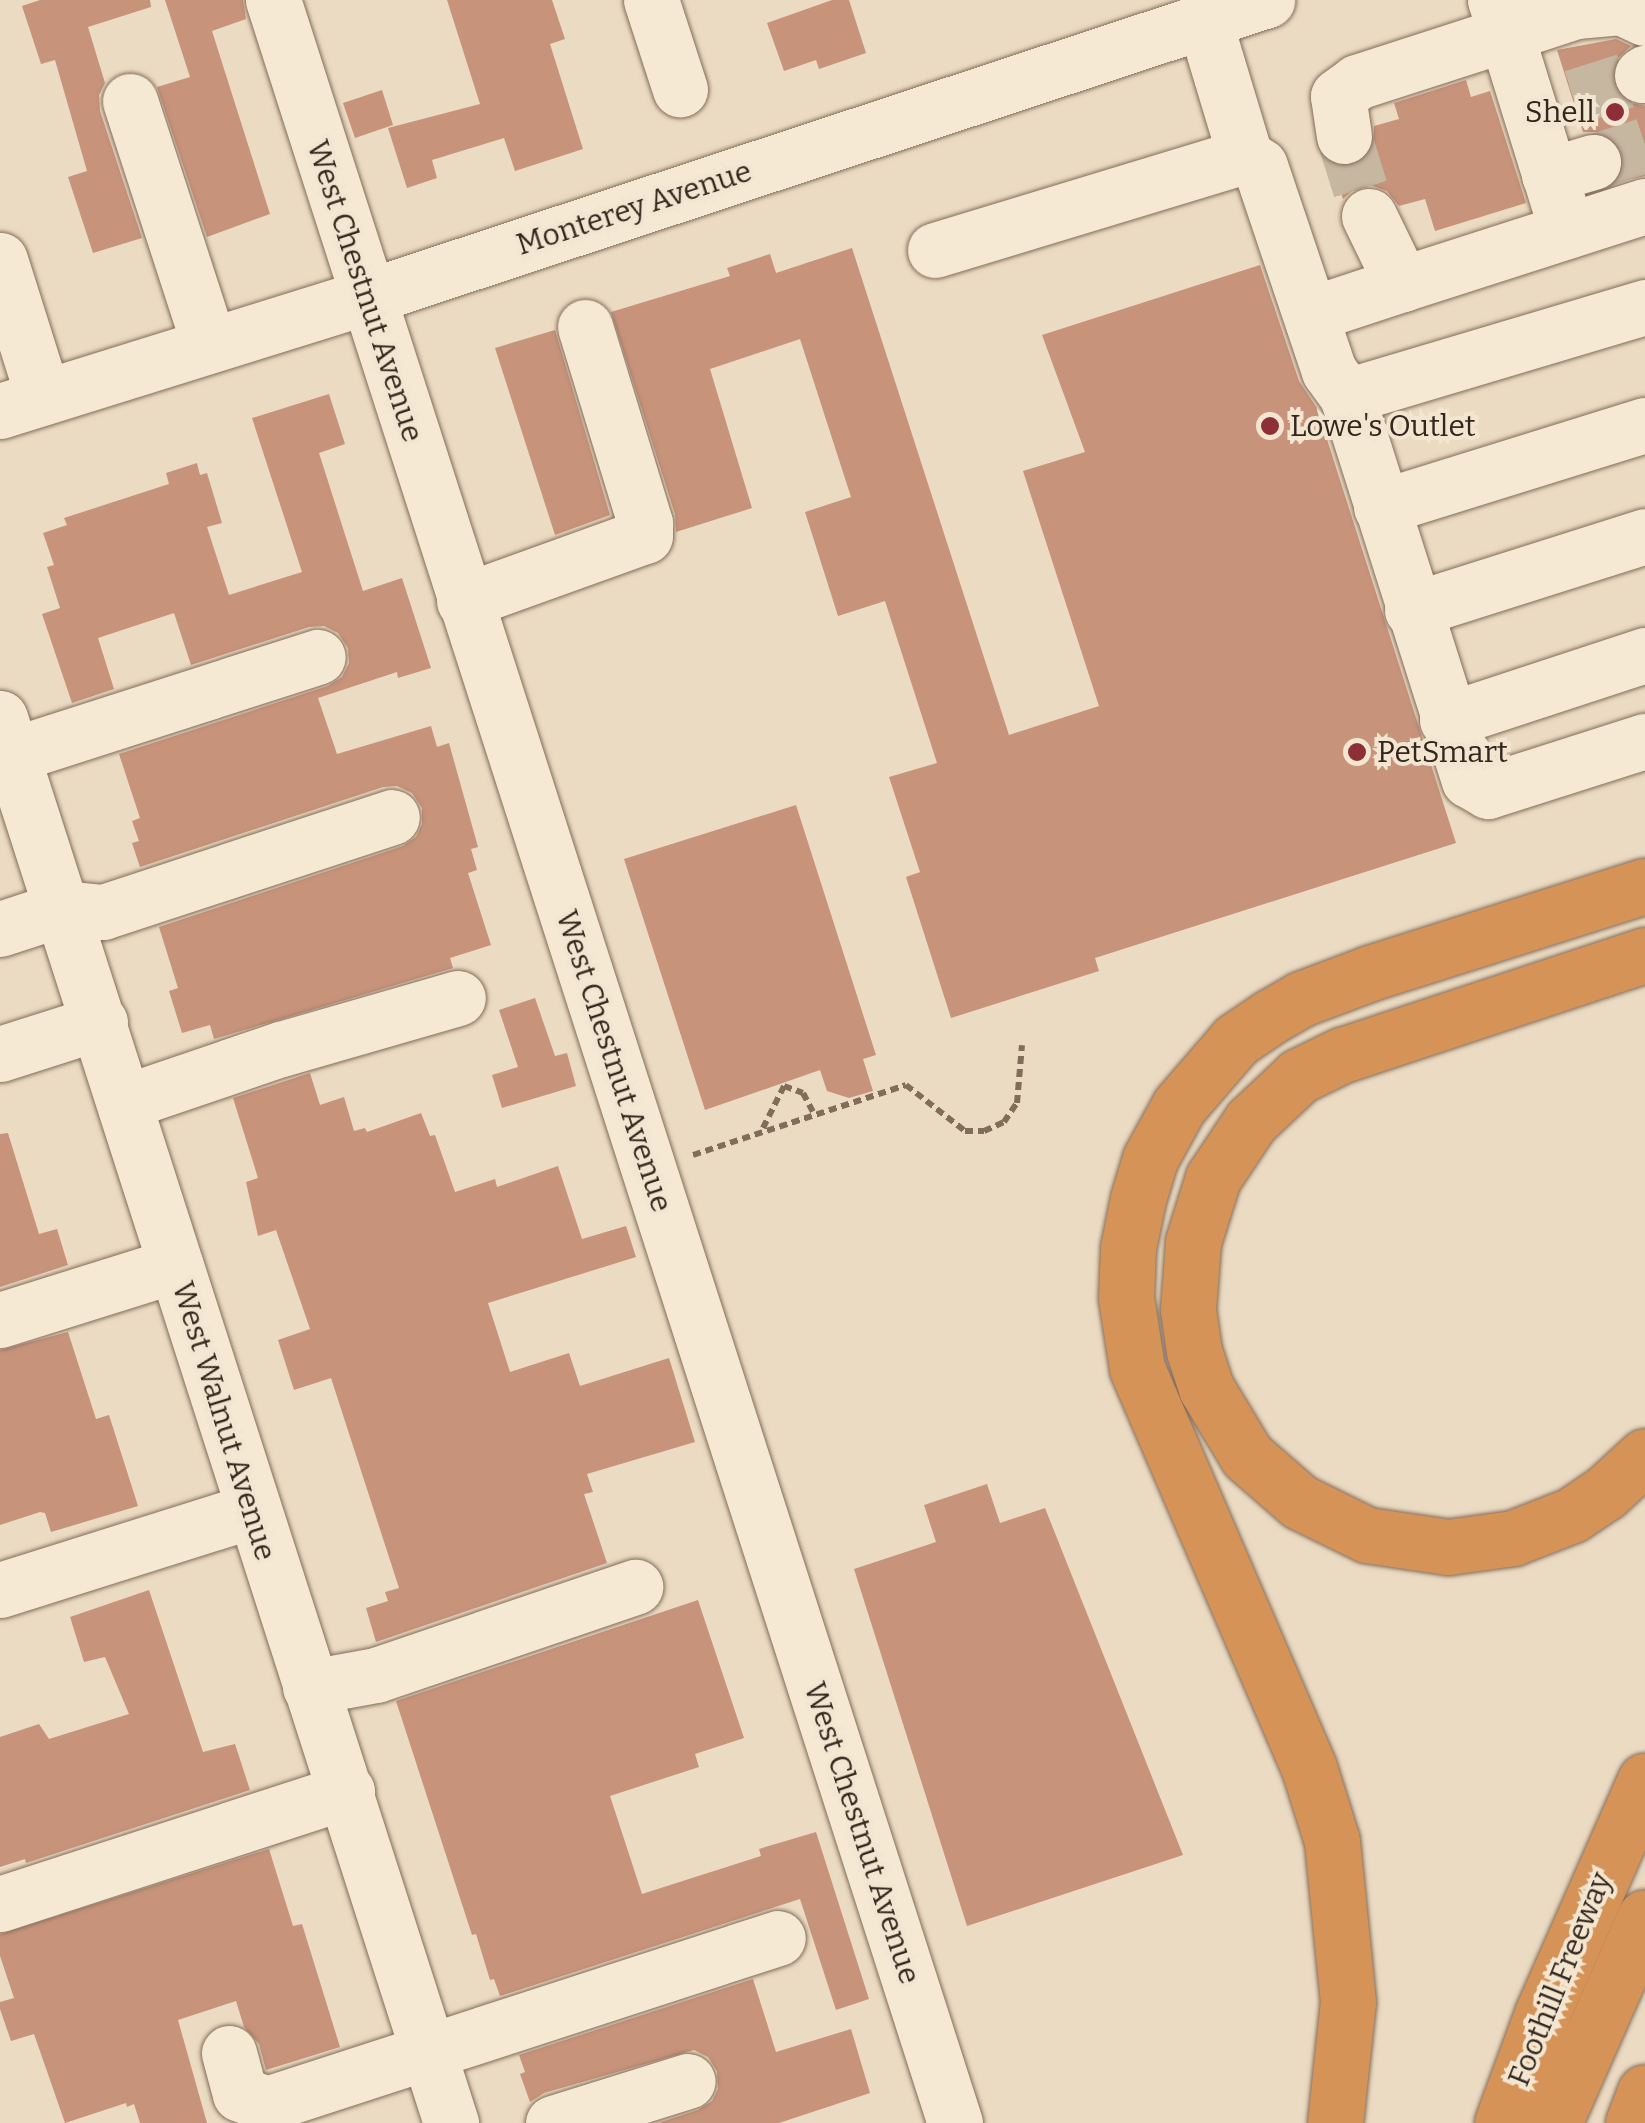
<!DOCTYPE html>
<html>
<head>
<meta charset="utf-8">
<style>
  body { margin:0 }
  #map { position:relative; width:1645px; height:2123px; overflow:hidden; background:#ebdbc2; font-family:Bitter,serif }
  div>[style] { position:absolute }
  .building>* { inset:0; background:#c7937a }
  .minor-tunnel>* { height:55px; margin-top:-27.5px; transform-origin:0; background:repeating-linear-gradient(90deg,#c6b7a1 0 55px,transparent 0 83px) }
  .path>* { height:6px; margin-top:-3px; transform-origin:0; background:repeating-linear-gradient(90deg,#836c5a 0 8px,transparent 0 13px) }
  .roads { filter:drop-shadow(0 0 2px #836c5a) drop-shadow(0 0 2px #836c5a) }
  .minor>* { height:55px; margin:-27.5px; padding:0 27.5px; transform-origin:27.5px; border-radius:27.5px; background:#f6e9d4 }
  .highway>* { height:55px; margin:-27.5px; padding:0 27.5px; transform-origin:27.5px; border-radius:27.5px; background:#d69357 }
  .dots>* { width:28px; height:28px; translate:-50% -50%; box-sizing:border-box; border:5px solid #f3e6d1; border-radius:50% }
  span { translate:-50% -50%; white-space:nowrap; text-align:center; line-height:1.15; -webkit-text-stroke:8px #f3e6d1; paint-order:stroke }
  .poi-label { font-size:30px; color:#34261d }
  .right { translate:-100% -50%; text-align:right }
  .left { translate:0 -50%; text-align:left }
  .street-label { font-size:30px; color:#34261d }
</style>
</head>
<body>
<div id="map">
  <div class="building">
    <i style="clip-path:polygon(40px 0,150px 0,151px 7px,88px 27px,105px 83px,99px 95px,100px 111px,142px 238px,93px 253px,68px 177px,87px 171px,55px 60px,41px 64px,22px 6px)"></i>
    <i style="clip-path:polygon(165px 0,243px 0,246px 19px,212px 31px,270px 214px,207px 237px,157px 87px,190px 77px)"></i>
    <i style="clip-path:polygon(447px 0,552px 0,565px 39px,550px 44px,583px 149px,515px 171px,504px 138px,432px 160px,437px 178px,407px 188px,388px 128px,480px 104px)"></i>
    <i style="clip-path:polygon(832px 0,849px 0,866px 53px,819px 69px,816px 60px,784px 71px,767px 23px)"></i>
    <i style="clip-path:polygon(1616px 39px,1631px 46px,1614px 62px,1611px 78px,1616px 91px,1627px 102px,1645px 106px,1645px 176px,1616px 182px,1623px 168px,1623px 152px,1615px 140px,1601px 132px,1583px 132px,1557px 50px)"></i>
    <i style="clip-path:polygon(1466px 80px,1471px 97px,1490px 91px,1526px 203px,1435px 231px,1425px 199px,1399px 206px,1387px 191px,1370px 185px,1355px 188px,1343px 199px,1332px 165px,1350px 167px,1364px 160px,1373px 146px,1374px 126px,1399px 119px,1394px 103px)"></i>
    <i style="clip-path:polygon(382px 90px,393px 125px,355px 138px,343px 103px)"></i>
    <i style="clip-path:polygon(852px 248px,1009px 735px,1099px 706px,1023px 471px,1085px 452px,1042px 335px,1260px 265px,1299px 381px,1317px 408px,1456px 843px,1095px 958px,1099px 971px,951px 1018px,906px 877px,920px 872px,889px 777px,937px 763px,885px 601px,838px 616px,805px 512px,851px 497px,800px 339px,710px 369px,752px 508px,676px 532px,675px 514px,611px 312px,730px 276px,727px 268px,770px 254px,776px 273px)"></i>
    <i style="clip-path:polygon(555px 330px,610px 515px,555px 535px,495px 348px)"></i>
    <i style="clip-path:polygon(329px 394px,345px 444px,319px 453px,363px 591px,402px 578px,431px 668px,398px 678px,397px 672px,318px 698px,337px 754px,431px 726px,437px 747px,449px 743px,478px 847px,471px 849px,477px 870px,468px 873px,491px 945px,450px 958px,453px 968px,214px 1039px,210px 1025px,182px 1033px,169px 991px,178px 988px,159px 927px,403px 846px,416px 837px,422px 824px,422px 808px,412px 793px,397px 786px,383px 787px,140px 867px,132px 843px,139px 841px,132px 821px,140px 818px,119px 754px,328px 686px,342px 677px,349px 663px,348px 648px,338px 633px,324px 626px,309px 627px,191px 665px,174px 613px,98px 638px,114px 689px,72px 703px,42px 614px,60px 608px,47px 567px,54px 565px,43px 533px,67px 525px,64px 518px,169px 484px,166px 473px,197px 463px,200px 475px,207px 473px,222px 523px,207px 527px,229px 595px,302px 572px,252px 418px)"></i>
    <i style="clip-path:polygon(796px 805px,876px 1055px,863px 1059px,873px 1091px,849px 1098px,827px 1091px,820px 1070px,705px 1110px,624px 859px)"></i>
    <i style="clip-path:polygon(535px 998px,555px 1056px,567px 1053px,576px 1086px,502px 1108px,492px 1075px,518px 1067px,499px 1010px)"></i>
    <i style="clip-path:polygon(310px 1073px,320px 1105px,344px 1097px,354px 1131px,365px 1128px,367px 1132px,421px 1113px,430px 1136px,435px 1135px,455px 1192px,495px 1179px,497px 1187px,558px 1166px,582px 1239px,626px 1226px,636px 1257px,488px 1303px,510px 1372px,569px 1353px,580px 1386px,669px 1358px,695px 1442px,587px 1474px,593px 1492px,584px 1494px,607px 1563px,376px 1642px,366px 1608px,388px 1601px,385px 1592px,399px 1588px,331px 1378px,294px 1390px,278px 1340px,310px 1329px,276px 1230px,258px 1236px,246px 1182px,258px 1178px,233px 1098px)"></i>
    <i style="clip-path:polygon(8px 1133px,39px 1234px,57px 1229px,68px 1265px,0 1287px,0 1134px)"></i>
    <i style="clip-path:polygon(68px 1332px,96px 1419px,109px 1415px,138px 1506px,51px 1532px,45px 1513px,40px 1512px,0 1525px,0 1350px)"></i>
    <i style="clip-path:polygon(987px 1484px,1000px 1523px,1045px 1508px,1183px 1855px,967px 1926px,854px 1569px,936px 1542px,924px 1505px)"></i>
    <i style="clip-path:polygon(149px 1590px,203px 1752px,235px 1744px,250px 1790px,26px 1863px,25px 1859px,0 1867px,0 1737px,39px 1724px,49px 1739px,129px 1714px,105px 1657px,84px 1662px,70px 1617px)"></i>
    <i style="clip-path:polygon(698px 1600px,744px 1738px,695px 1754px,699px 1767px,610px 1796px,642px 1894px,761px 1856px,759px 1849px,816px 1832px,869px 1999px,836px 2010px,800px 1899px,500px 1996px,494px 1979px,490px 1980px,476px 1934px,472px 1935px,396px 1701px)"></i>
    <i style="clip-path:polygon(269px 1849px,293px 1926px,302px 1924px,340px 2047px,266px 2070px,259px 2044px,244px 2027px,236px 2001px,178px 2020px,207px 2123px,140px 2123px,134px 2104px,127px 2107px,126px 2103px,65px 2123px,34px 2034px,11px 2041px,0 2009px,0 2002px,14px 1998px,0 1956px,0 1934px)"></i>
    <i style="clip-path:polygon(753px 1979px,776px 2052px,851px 2029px,870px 2093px,779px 2123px,658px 2123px,698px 2110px,712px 2101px,718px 2089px,717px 2071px,708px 2057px,694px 2050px,544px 2093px,530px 2102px,520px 2074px,525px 2072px,519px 2055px)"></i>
  </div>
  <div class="minor-tunnel">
    <i style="left:1573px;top:97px;width:72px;rotate:-17.7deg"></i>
    <i style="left:1344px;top:136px;width:84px;rotate:72.6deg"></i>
    <i style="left:1593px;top:162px;width:55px;rotate:-18.1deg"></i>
  </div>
  <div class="path">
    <i style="left:763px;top:1128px;width:47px;rotate:-63.4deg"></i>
    <i style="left:784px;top:1086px;width:20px;rotate:20deg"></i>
    <i style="left:803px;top:1093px;width:21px;rotate:62deg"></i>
    <i style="left:693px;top:1155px;width:224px;rotate:-18.2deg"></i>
    <i style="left:906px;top:1085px;width:75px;rotate:37.9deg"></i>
    <i style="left:965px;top:1131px;width:19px"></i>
    <i style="left:984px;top:1131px;width:22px;rotate:-24deg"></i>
    <i style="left:1004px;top:1122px;width:23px;rotate:-56deg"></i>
    <i style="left:1017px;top:1103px;width:58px;rotate:-85.1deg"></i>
  </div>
  <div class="roads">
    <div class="minor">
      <i style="left:273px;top:0;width:2230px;rotate:72.19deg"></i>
      <i style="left:651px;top:0;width:94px;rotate:72deg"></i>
      <i style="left:1495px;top:0;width:36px;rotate:72deg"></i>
      <i style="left:1506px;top:34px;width:74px;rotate:-18.2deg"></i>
      <i style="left:1576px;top:11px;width:45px;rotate:-5.1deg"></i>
      <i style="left:1621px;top:7px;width:26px;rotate:25deg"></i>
      <i style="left:1204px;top:20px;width:142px;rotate:73.2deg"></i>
      <i style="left:1245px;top:156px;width:18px;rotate:34deg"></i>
      <i style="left:1260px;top:166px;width:216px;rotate:71.4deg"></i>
      <i style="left:1329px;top:371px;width:31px;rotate:54deg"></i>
      <i style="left:1642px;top:75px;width:4px;rotate:-34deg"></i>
      <i style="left:130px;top:101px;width:256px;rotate:72deg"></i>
      <i style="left:1344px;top:136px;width:40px;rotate:-98.5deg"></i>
      <i style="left:1338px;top:96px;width:24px;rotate:-36deg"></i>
      <i style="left:1357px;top:82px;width:157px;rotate:-17.9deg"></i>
      <i style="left:1506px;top:34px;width:206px;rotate:72.8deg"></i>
      <i style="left:1549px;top:175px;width:46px;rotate:-16.5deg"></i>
      <i style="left:1369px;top:216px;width:76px;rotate:64.1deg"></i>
      <i style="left:1402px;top:284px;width:255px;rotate:-17.8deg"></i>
      <i style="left:935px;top:250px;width:324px;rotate:-16.9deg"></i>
      <i style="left:0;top:260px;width:143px;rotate:72.5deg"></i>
      <i style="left:1645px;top:307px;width:311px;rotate:163.4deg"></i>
      <i style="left:1347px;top:396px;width:403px;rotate:72.4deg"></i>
      <i style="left:1469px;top:780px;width:22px;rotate:30deg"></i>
      <i style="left:1488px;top:791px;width:165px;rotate:-17.7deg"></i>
      <i style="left:1311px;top:314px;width:96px;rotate:-18.2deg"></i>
      <i style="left:0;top:411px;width:384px;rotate:-17.3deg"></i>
      <i style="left:367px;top:297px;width:948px;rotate:-18.26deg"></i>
      <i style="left:1381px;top:507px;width:276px;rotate:-17.3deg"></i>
      <i style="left:464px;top:601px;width:192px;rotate:-19.8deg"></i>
      <i style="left:645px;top:536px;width:13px;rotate:-90deg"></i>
      <i style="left:645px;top:523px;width:205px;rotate:-107deg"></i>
      <i style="left:1412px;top:610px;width:244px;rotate:-17.6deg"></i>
      <i style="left:0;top:718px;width:1476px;rotate:72.2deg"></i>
      <i style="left:1447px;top:720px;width:208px;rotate:-18.2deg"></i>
      <i style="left:12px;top:755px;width:321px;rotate:-17.8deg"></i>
      <i style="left:0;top:929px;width:67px;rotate:-18.2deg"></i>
      <i style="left:64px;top:908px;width:39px;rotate:6deg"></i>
      <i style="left:103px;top:912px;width:304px;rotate:-18.2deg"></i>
      <i style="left:0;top:1054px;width:105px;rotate:-17.7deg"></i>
      <i style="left:125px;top:1102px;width:165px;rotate:-18.8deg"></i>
      <i style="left:281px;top:1049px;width:184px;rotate:-16.1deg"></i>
      <i style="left:0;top:1320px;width:184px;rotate:-17.4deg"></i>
      <i style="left:0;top:1590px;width:263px;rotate:-17.5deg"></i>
      <i style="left:310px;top:1687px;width:67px;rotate:-10.3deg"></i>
      <i style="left:376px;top:1675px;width:274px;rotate:-18.8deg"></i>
      <i style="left:0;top:1904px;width:365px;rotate:-18deg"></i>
      <i style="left:229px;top:2053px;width:42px;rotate:75deg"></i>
      <i style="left:240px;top:2094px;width:29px;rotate:20deg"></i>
      <i style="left:267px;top:2104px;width:537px;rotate:-18deg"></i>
      <i style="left:553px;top:2123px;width:141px;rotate:-17.3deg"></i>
    </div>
    <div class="highway">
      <i style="left:1645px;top:955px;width:319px;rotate:161.7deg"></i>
      <i style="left:1342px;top:1055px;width:48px;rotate:154deg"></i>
      <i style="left:1299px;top:1076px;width:66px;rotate:136.8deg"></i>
      <i style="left:1251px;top:1121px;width:69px;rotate:123.7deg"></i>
      <i style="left:1213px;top:1178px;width:67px;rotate:107.4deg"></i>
      <i style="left:1193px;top:1242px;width:68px;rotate:94.2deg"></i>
      <i style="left:1188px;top:1310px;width:41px;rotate:81.7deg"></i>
      <i style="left:1194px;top:1351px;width:39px;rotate:72deg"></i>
      <i style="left:1206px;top:1388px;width:79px;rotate:58.9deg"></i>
      <i style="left:1247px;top:1456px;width:70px;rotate:41deg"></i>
      <i style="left:1300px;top:1502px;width:75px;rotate:26.2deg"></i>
      <i style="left:1367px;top:1535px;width:82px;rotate:8.4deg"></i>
      <i style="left:1448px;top:1547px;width:66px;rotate:-7.9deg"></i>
      <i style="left:1513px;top:1538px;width:63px;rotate:-21.3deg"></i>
      <i style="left:1572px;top:1515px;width:40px;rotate:-34deg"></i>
      <i style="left:1605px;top:1493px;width:54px;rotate:-42.8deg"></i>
      <i style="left:1335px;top:2123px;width:122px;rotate:-83.9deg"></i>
      <i style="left:1348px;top:2002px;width:162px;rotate:-95.7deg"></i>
      <i style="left:1332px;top:1841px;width:77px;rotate:-107.5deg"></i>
      <i style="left:1309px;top:1768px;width:435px;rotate:-113.3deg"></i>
      <i style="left:1137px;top:1368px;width:71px;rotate:-98.9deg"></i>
      <i style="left:1126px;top:1298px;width:50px;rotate:-87.7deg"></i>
      <i style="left:1128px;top:1248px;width:50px;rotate:-78.5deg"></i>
      <i style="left:1138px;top:1199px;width:42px;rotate:-73.3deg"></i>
      <i style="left:1150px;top:1159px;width:60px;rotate:-61.3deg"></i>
      <i style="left:1179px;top:1106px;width:87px;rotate:-49.2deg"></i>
      <i style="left:1236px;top:1040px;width:41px;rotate:-34.1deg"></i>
      <i style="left:1270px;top:1017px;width:36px;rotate:-30deg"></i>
      <i style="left:1301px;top:999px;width:74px;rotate:-20.6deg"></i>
      <i style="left:1370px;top:973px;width:288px;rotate:-17.6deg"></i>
      <i style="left:1502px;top:2123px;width:116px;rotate:-69.8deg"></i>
      <i style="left:1542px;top:2014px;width:255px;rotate:-66.2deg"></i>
      <i style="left:1554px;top:2123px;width:225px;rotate:-66.2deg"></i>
      <i style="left:1633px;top:2123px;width:33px;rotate:-69deg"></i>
    </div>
  </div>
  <div class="dots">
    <i style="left:1615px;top:112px;background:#8e2e37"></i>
    <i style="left:1270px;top:426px;background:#8e2e37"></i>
    <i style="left:1357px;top:752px;background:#8e2e37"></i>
  </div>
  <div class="poi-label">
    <span class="right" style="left:1595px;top:112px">Shell</span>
    <span class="left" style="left:1290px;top:426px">Lowe's Outlet</span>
    <span class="left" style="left:1377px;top:752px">PetSmart</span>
  </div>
  <div class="street-label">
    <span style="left:634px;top:208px;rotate:-18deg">Monterey Avenue</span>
    <span style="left:365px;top:291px;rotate:72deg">West Chestnut Avenue</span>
    <span style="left:614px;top:1061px;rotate:72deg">West Chestnut Avenue</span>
    <span style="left:224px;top:1421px;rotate:73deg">West Walnut Avenue</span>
    <span style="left:862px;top:1833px;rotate:72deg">West Chestnut Avenue</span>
    <span style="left:1560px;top:1979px;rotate:-68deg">Foothill Freeway</span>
  </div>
</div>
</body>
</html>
